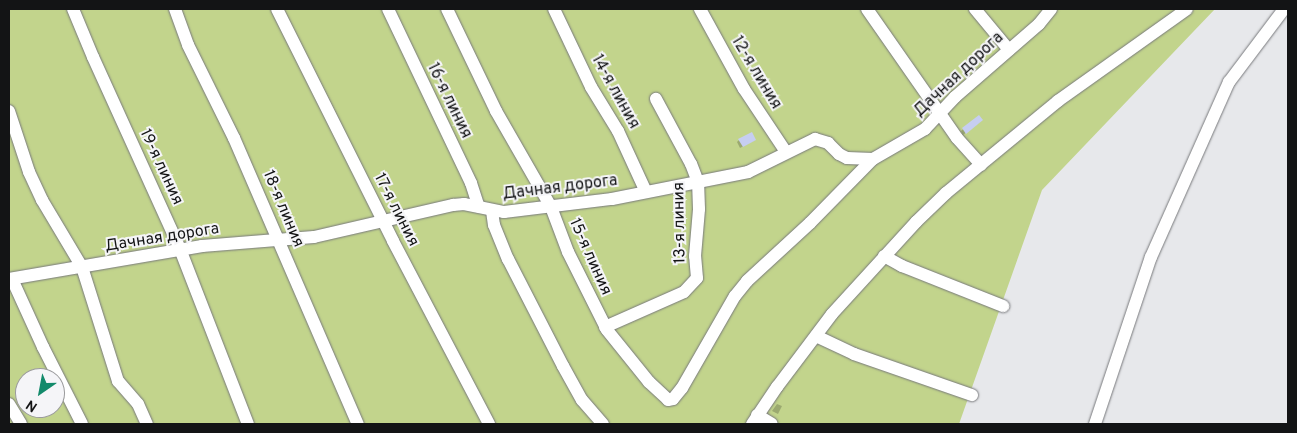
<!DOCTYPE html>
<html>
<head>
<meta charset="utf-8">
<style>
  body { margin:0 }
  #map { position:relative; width:1297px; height:433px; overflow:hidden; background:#e7e8eb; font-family:Overpass,sans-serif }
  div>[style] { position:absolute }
  .green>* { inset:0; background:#c2d48c }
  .shadow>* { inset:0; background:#0003 }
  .building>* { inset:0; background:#c6cef1 }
  .roads { filter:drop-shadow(0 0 1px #77787b) drop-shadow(0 0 1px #77787b) }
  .minor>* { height:12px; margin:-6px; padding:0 6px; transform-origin:6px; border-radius:6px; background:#fff }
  span { translate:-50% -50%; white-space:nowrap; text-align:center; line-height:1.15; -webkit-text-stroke:4px #f5f5f8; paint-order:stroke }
  .street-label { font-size:16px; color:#131415 }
  .frame { position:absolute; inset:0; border:10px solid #131415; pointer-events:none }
  .north { position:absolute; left:15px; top:368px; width:50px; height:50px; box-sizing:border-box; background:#f5f5f8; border:1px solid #9b9b9d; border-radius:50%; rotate:213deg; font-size:14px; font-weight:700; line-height:20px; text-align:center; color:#131415 }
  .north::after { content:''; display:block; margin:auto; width:18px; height:22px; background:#138a6b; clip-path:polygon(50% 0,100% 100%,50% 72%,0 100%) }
</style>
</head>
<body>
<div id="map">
  <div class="green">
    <i style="clip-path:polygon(evenodd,9px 9px,1215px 9px,1042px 190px,959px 424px,9px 424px,9px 9px,25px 378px,55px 378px,55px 408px,25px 408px,25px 378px)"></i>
  </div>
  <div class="shadow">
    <i style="clip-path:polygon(979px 116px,980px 122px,963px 135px,961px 131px)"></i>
    <i style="clip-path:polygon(739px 140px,755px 140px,740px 148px,737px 142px)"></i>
    <i style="clip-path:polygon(777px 404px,782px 406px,778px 414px,772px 411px)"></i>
  </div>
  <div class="building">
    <i style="clip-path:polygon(979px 115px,983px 120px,966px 134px,962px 128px)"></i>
    <i style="clip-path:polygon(752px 132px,756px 140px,743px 147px,738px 139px)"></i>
  </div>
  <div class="roads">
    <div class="minor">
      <i style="left:73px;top:9px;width:52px;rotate:67.4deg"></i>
      <i style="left:93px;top:57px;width:211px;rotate:65.6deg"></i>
      <i style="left:180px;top:249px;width:188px;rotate:68.8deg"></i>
      <i style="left:175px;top:9px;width:38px;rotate:70deg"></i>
      <i style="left:188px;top:45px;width:104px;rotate:63.7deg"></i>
      <i style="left:234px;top:138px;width:312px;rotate:66.6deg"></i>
      <i style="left:277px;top:9px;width:259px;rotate:63.4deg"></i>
      <i style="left:393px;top:241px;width:207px;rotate:62.3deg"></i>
      <i style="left:388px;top:9px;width:193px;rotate:64.5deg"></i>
      <i style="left:471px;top:183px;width:25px;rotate:72deg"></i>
      <i style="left:447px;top:9px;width:113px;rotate:64.3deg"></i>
      <i style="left:496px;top:111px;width:111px;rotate:60.2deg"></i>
      <i style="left:551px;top:207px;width:48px;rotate:69.3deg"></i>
      <i style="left:568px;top:252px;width:87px;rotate:63.4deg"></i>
      <i style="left:607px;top:330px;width:67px;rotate:51.1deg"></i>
      <i style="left:649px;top:382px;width:26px;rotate:43deg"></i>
      <i style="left:668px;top:400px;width:5px;rotate:-11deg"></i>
      <i style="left:673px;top:399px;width:14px;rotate:-51deg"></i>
      <i style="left:682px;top:388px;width:106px;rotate:-60.1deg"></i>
      <i style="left:735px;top:296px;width:19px;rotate:-51deg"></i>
      <i style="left:747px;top:281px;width:86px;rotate:-42.6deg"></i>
      <i style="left:810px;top:223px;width:90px;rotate:-45.5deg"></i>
      <i style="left:554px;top:9px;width:86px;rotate:64.6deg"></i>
      <i style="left:591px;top:87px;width:52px;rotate:58.5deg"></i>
      <i style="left:618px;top:131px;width:67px;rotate:65.3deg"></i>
      <i style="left:700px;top:9px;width:91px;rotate:61.2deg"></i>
      <i style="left:744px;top:89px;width:76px;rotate:56.3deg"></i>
      <i style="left:867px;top:9px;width:157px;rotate:55.1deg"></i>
      <i style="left:957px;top:138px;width:36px;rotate:48deg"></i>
      <i style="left:975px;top:9px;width:53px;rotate:50.3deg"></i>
      <i style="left:9px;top:111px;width:64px;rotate:71.8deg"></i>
      <i style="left:29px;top:172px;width:31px;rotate:65deg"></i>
      <i style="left:42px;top:200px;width:78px;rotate:59.2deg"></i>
      <i style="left:82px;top:267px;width:120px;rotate:72.5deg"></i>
      <i style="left:118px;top:381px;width:30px;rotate:49deg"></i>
      <i style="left:138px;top:404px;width:22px;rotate:66deg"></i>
      <i style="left:492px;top:211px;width:14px;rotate:82deg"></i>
      <i style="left:494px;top:225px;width:37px;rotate:68deg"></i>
      <i style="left:508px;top:259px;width:120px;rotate:62.8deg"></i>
      <i style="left:563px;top:366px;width:39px;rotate:61deg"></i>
      <i style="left:582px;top:400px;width:32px;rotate:49deg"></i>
      <i style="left:884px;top:256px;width:21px;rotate:29deg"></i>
      <i style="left:902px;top:266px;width:109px;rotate:21.6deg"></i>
      <i style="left:9px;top:279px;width:196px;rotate:-9.7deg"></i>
      <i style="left:202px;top:246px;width:112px;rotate:-4.6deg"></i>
      <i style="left:314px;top:237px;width:143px;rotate:-13deg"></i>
      <i style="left:453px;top:205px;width:11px;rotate:-5deg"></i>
      <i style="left:464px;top:204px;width:41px;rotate:11.3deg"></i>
      <i style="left:504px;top:212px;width:109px;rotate:-6.9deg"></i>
      <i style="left:612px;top:199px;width:139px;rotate:-11.2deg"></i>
      <i style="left:748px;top:172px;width:75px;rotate:-26.2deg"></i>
      <i style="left:815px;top:139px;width:14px;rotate:17deg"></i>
      <i style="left:828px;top:143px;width:16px;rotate:45deg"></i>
      <i style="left:839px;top:154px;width:9px;rotate:27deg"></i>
      <i style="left:847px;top:158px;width:26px;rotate:2deg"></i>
      <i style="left:873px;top:159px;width:60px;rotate:-30deg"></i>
      <i style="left:925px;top:129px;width:44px;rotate:-46.8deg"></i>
      <i style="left:955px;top:97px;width:111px;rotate:-41deg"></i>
      <i style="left:1039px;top:24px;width:19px;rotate:-51deg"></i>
      <i style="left:12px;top:279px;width:75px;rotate:65.5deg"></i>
      <i style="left:43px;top:347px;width:86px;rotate:63.1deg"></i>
      <i style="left:605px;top:327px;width:86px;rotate:-23.9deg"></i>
      <i style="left:684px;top:292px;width:19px;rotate:-47deg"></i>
      <i style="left:697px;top:278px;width:22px;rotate:-95deg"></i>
      <i style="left:695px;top:256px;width:47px;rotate:-85.1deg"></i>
      <i style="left:699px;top:209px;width:27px;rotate:-92deg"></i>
      <i style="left:698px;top:182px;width:19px;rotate:-111deg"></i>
      <i style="left:691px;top:164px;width:74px;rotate:-118.3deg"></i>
      <i style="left:816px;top:336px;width:42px;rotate:25.3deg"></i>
      <i style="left:854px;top:354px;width:125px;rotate:19.2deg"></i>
      <i style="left:9px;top:404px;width:23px;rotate:59deg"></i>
      <i style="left:757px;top:415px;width:17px;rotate:31deg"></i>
      <i style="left:752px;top:424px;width:45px;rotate:-56deg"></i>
      <i style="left:777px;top:387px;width:91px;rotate:-53deg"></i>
      <i style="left:832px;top:314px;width:125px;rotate:-47.6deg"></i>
      <i style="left:916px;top:222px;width:42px;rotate:-44deg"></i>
      <i style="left:946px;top:193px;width:145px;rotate:-39.4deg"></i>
      <i style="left:1058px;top:101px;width:158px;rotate:-35.5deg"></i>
      <i style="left:1095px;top:424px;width:176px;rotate:-71.5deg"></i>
      <i style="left:1151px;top:257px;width:192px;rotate:-66deg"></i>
      <i style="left:1229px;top:82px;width:91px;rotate:-53deg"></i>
    </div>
  </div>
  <div class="street-label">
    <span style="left:756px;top:73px;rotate:59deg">12-я линия</span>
    <span style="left:959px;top:75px;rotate:-43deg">Дачная дорога</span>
    <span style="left:615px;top:92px;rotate:61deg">14-я линия</span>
    <span style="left:449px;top:101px;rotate:64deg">16-я линия</span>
    <span style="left:161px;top:167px;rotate:65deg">19-я линия</span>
    <span style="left:560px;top:188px;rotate:-7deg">Дачная дорога</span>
    <span style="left:283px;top:209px;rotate:67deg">18-я линия</span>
    <span style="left:396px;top:210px;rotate:63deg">17-я линия</span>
    <span style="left:680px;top:223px;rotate:-91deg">13-я линия</span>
    <span style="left:162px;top:238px;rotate:-9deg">Дачная дорога</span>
    <span style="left:590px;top:257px;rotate:66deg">15-я линия</span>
  </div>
  <div class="frame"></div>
  <div class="north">N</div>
</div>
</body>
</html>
